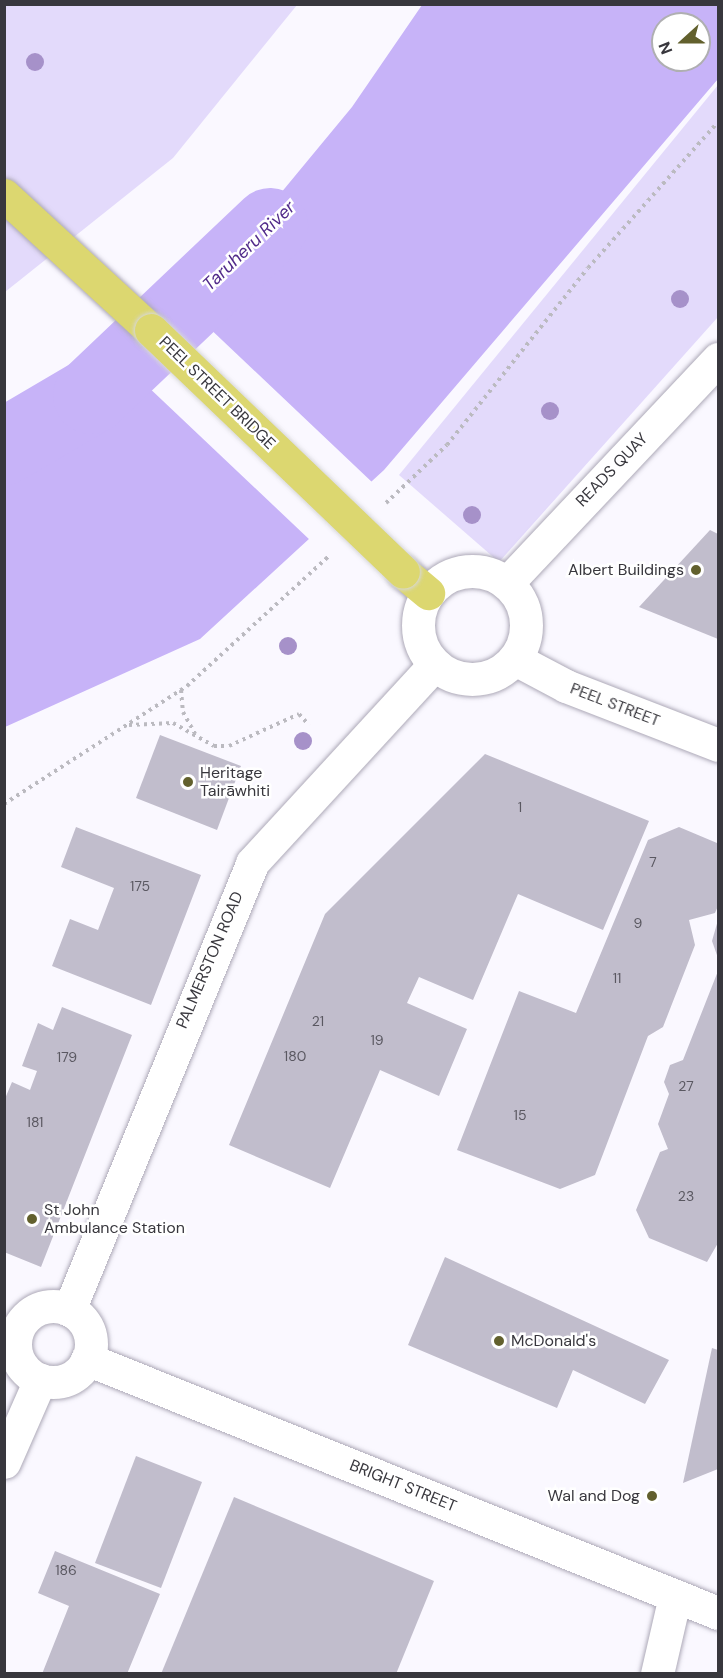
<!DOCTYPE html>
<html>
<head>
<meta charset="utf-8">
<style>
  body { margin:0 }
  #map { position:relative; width:723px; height:1678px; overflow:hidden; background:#faf8ff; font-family:"DM Sans",sans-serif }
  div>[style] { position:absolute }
  .green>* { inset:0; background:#e3dafb }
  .water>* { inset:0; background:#c7b3f8 }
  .pier>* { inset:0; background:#faf8ff }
  .river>* { height:76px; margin:-38px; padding:0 38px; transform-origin:38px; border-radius:38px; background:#c7b3f8 }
  .building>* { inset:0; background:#c1bdcc }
  .path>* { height:4px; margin-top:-2px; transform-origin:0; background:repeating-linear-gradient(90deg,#bbbac0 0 3px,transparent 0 7.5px) }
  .roads { filter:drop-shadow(0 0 2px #ada9b8) drop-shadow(0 0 2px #ada9b8) }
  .minor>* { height:33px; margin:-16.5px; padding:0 16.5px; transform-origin:16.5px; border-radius:16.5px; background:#fff }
  .minor>.ring { margin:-16.5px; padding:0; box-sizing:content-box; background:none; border:33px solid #fff; border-radius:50% }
  .major>* { height:33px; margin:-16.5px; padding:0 16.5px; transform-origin:16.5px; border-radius:16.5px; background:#dcd770 }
  .bridges { filter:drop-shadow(0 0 2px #d7d7d8) drop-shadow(0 0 2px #d7d7d8) }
  .major-bridge>* { height:33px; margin:-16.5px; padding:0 16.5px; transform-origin:16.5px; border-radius:16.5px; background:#dcd770 }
  .trees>* { width:18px; height:18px; margin:-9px; border-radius:50%; background:#a691c9 }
  .dots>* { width:16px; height:16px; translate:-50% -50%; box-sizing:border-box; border:3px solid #fff; border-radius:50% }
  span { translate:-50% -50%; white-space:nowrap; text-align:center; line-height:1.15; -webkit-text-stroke:5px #fff; paint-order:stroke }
  .number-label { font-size:14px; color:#5a5861 }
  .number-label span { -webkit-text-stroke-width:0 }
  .street-label { font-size:16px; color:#38373d }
  .poi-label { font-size:16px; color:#38373d }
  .right { translate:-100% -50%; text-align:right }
  .left { translate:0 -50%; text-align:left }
  .water-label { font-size:18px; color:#512a8a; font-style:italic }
  .frame { position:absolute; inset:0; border:6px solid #38373d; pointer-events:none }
  .north { position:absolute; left:651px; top:12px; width:60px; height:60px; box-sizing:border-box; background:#fff; border:2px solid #afafb1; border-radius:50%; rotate:249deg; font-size:16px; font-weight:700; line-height:24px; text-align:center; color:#38373d }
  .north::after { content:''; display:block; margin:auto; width:21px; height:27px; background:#62602d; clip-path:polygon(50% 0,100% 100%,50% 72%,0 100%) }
</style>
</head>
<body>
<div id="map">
  <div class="green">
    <i style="clip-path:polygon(5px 5px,297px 5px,173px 158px,5px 292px)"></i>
    <i style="clip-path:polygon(718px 85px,718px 317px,499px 562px,399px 475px)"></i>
  </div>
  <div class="water">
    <i style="clip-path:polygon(evenodd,422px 5px,718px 5px,718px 79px,384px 470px,200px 639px,5px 727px,4px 437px,147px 355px,352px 107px,422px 5px,663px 24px,699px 24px,699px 60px,663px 60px,663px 24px)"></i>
  </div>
  <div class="pier">
    <i style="clip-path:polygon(185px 305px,374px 484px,311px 541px,125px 365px,145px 353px)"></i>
  </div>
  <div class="river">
    <i style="left:4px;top:447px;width:101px;rotate:-30.4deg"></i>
    <i style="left:91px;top:396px;width:247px;rotate:-43.5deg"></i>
  </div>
  <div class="building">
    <i style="clip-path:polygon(710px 530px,718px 534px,718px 639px,639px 607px)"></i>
    <i style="clip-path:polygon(160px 735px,241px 766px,217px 830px,136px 798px)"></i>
    <i style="clip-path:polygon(485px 754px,649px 821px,603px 930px,518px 894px,473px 1000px,419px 977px,407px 1003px,467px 1029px,439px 1096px,380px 1070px,330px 1188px,229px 1145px,325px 914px)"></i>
    <i style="clip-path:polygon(76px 827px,201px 875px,151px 1005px,52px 966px,70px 919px,98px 930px,114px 888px,61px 867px)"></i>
    <i style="clip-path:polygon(679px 827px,717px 843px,718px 906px,715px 913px,689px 920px,695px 945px,663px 1027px,648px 1036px,595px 1175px,560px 1189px,457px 1150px,519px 991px,576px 1013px,648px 840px)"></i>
    <i style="clip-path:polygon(718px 920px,718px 958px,712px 941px)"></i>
    <i style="clip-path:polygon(718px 971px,718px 1243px,707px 1262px,649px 1238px,636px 1210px,660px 1152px,668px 1149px,658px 1124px,669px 1094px,664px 1082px,670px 1065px,683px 1060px)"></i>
    <i style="clip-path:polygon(62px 1007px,132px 1035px,41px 1267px,4px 1252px,4px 1101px,12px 1082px,30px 1090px,37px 1071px,22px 1066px,38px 1023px,53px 1030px)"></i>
    <i style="clip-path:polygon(445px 1257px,669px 1360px,645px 1404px,573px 1370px,557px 1408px,408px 1345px)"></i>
    <i style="clip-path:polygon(712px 1348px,718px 1350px,718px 1469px,683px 1483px)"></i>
    <i style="clip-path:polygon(136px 1456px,202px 1482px,161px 1588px,95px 1563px)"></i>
    <i style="clip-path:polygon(234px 1497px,434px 1581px,396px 1674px,161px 1674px)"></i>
    <i style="clip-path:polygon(55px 1551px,160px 1594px,127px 1674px,42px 1674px,69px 1606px,38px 1593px)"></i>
  </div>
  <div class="path">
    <i style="left:386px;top:503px;width:84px;rotate:-43.6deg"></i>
    <i style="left:447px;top:445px;width:226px;rotate:-51.5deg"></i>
    <i style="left:588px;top:268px;width:195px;rotate:-48.3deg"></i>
    <i style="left:181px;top:690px;width:22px;rotate:85deg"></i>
    <i style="left:183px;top:712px;width:25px;rotate:61deg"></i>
    <i style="left:129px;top:725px;width:44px;rotate:-2.6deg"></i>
    <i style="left:173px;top:723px;width:47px;rotate:29.3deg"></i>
    <i style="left:214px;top:746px;width:15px"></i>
    <i style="left:229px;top:746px;width:77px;rotate:-24.6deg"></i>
    <i style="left:299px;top:714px;width:15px;rotate:48deg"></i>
    <i style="left:4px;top:804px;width:218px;rotate:-32.8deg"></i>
    <i style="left:187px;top:686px;width:194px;rotate:-42.5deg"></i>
  </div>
  <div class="roads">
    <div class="minor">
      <i class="ring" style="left:418px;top:571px;width:75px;height:75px"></i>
      <i style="left:507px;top:583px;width:308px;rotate:-46.7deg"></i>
      <i style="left:515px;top:659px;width:58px;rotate:27.9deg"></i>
      <i style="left:566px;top:686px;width:163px;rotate:21.2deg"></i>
      <i class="ring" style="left:15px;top:1306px;width:43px;height:43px"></i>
      <i style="left:69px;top:1310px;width:483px;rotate:-67.7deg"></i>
      <i style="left:252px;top:863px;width:270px;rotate:-47.4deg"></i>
      <i style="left:87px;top:1359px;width:680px;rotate:21.93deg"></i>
      <i style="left:4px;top:1462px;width:90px;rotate:-66.3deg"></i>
      <i style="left:657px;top:1674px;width:80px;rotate:-77deg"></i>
    </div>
    <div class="major">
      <i style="left:4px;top:195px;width:200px;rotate:42.6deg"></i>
      <i style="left:403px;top:572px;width:33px;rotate:40deg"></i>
    </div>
  </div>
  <div class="bridges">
    <div class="major-bridge">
      <i style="left:151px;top:330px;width:349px;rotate:43.8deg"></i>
    </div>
  </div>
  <div class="trees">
    <i style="left:35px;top:62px"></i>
    <i style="left:680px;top:299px"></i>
    <i style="left:550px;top:411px"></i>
    <i style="left:472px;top:515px"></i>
    <i style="left:288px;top:646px"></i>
    <i style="left:303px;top:741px"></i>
  </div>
  <div class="dots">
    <i style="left:696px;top:570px;background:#62602d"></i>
    <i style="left:188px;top:782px;background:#62602d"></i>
    <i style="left:32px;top:1219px;background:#62602d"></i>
    <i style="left:499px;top:1341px;background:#62602d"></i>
    <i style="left:652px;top:1496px;background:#62602d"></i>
  </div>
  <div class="number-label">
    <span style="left:520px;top:807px">1</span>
    <span style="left:653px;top:862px">7</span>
    <span style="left:140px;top:886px">175</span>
    <span style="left:638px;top:923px">9</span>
    <span style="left:617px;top:978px">11</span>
    <span style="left:318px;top:1021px">21</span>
    <span style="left:377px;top:1040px">19</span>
    <span style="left:295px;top:1056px">180</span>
    <span style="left:67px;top:1057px">179</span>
    <span style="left:686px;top:1086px">27</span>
    <span style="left:520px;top:1115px">15</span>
    <span style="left:35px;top:1122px">181</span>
    <span style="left:686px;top:1196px">23</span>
    <span style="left:66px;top:1570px">186</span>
  </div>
  <div class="street-label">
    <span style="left:217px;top:393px;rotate:44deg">PEEL STREET BRIDGE</span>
    <span style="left:612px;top:470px;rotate:-46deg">READS QUAY</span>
    <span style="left:615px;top:705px;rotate:21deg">PEEL STREET</span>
    <span style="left:210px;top:960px;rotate:-67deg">PALMERSTON ROAD</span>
    <span style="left:403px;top:1486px;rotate:22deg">BRIGHT STREET</span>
  </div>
  <div class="poi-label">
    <span class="right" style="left:684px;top:570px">Albert Buildings</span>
    <span class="left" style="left:200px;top:782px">Heritage<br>Tairāwhiti</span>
    <span class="left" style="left:44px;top:1219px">St John<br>Ambulance Station</span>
    <span class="left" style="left:511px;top:1341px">McDonald's</span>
    <span class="right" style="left:640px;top:1496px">Wal and Dog</span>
  </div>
  <div class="water-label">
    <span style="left:249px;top:246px;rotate:-44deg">Taruheru River</span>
  </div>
  <div class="frame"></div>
  <div class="north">N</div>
</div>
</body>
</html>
